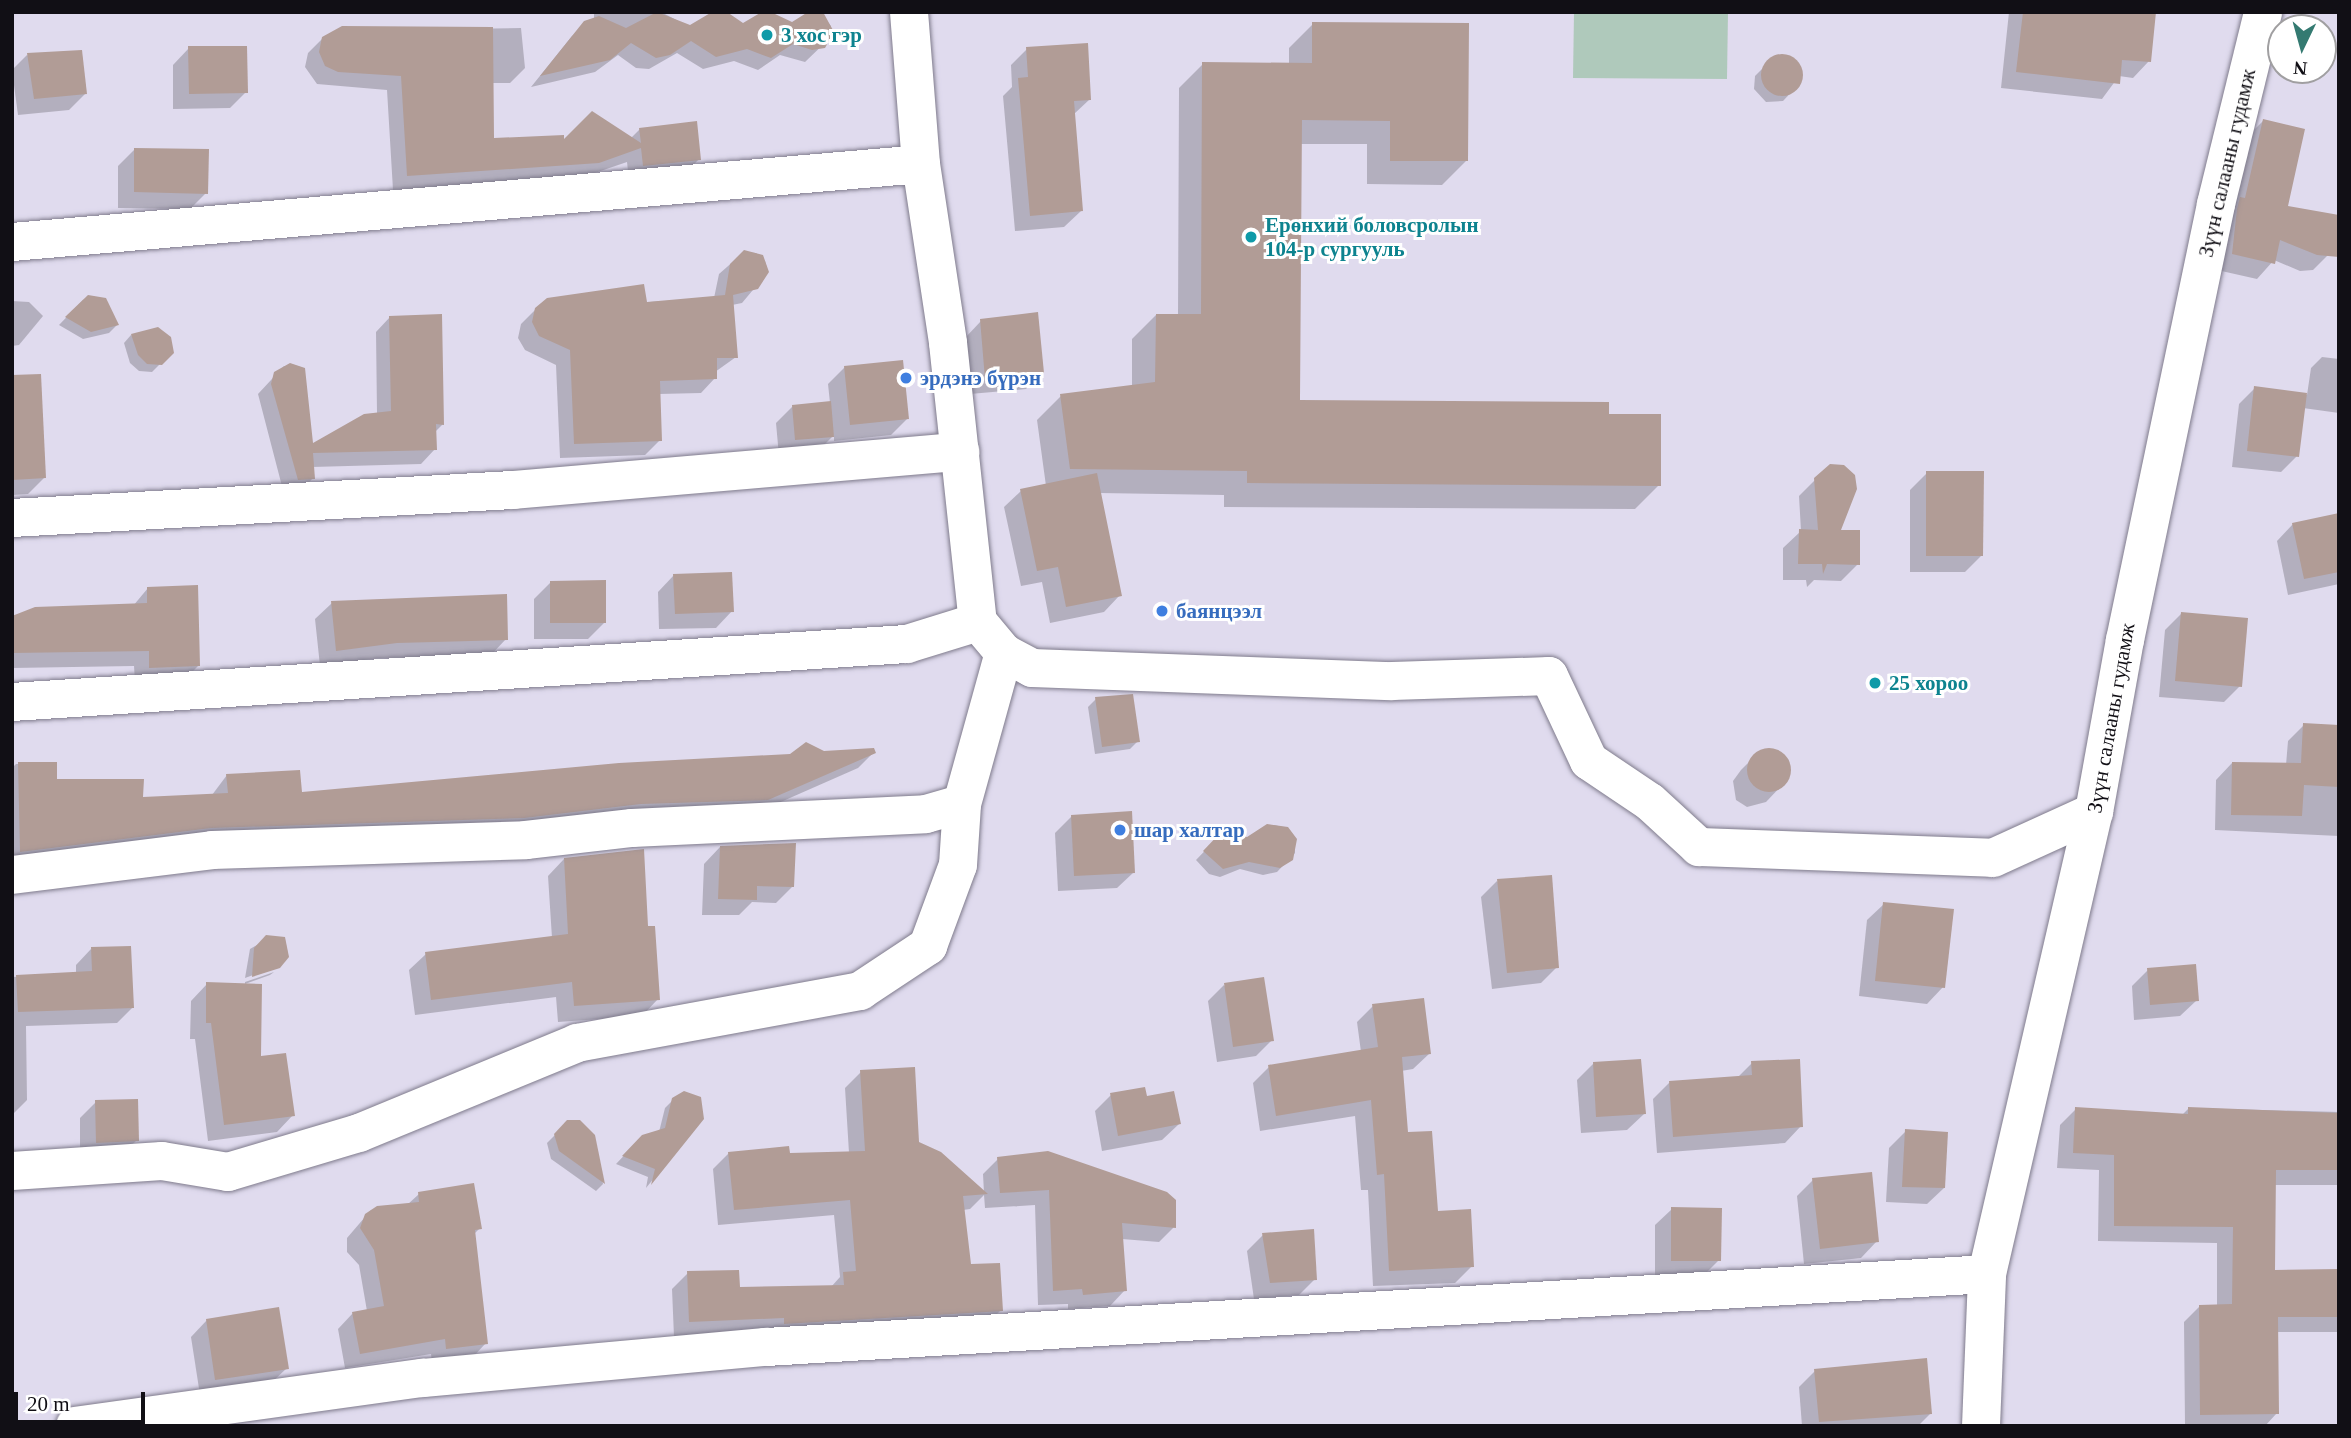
<!DOCTYPE html>
<html>
<head>
<meta charset="utf-8">
<style>
  body { margin:0 }
  #map { position:relative; width:2351px; height:1438px; overflow:hidden; background:#e0dbee; font-family:"Times New Roman",serif }
  div>[style] { position:absolute }
  .green>* { inset:0; background:#afc9bb }
  .shadow>* { inset:0; background:#0003 }
  .building>* { inset:0; background:#b19c96 }
  .round { border-radius:50% }
  .roads { filter:drop-shadow(0 0 2px #7f7b8c) drop-shadow(0 0 2px #7f7b8c) }
  .street>* { height:38px; margin:-19px; padding:0 19px; transform-origin:19px; border-radius:19px; background:#fff }
  .secondary>* { height:38px; margin:-19px; padding:0 19px; transform-origin:19px; border-radius:19px; background:#fff }
  .dots>* { width:19px; height:19px; translate:-50% -50%; box-sizing:border-box; border:4px solid #fff; border-radius:50% }
  span { translate:-50% -50%; white-space:nowrap; text-align:center; line-height:1.15; -webkit-text-stroke:6px #fff; paint-order:stroke }
  .culture-label { font-size:21px; color:#0d838f; font-weight:700 }
  .left { translate:0 -50%; text-align:left }
  .street-label { font-size:21px; color:#110f15 }
  .shop-label { font-size:21px; color:#366cbe; font-weight:700 }
  .frame { position:absolute; inset:0; border:14px solid #110f15; pointer-events:none }
  .north { position:absolute; left:2267px; top:14px; width:70px; height:70px; box-sizing:border-box; background:#fff; border:2px solid #a09fa1; border-radius:50%; rotate:185deg; font-size:19px; font-weight:700; line-height:28px; text-align:center; color:#110f15 }
  .north::after { content:''; display:block; margin:auto; width:24px; height:32px; background:#347a71; clip-path:polygon(50% 0,100% 100%,50% 72%,0 100%) }
  .scale { position:absolute; left:14px; top:1392px; width:131px; height:32px; box-sizing:border-box; border:4px solid #110f15; border-top:0; padding-left:9px; font-size:21px; line-height:24px; white-space:nowrap; color:#110f15; -webkit-text-stroke:5px #fff; paint-order:stroke }
</style>
</head>
<body>
<div id="map">
  <div class="green">
    <i style="clip-path:polygon(1574px 12px,1728px 12px,1727px 79px,1573px 78px)"></i>
  </div>
  <div class="shadow">
    <i style="clip-path:polygon(594px 12px,661px 12px,690px 27px,792px 24px,819px 14px,831px 26px,831px 37px,805px 62px,780px 55px,758px 70px,734px 61px,703px 69px,677px 53px,649px 69px,636px 68px,618px 55px,595px 72px,531px 87px,572px 36px,594px 18px)"></i>
    <i style="clip-path:polygon(2009px 12px,2154px 12px,2149px 61px,2133px 78px,2119px 76px,2102px 99px,2001px 88px)"></i>
    <i style="clip-path:polygon(1313px 24px,1466px 161px,1442px 185px,1367px 184px,1367px 144px,1300px 144px,1298px 402px,1607px 416px,1659px 485px,1635px 509px,1224px 507px,1224px 495px,1099px 493px,1120px 595px,1104px 612px,1050px 623px,1042px 582px,1021px 586px,1004px 507px,1021px 491px,1046px 486px,1037px 420px,1061px 396px,1132px 386px,1132px 339px,1156px 315px,1178px 315px,1179px 88px,1203px 64px,1289px 65px,1289px 48px)"></i>
    <i style="clip-path:polygon(521px 28px,525px 68px,510px 83px,492px 83px,493px 140px,563px 143px,631px 138px,640px 129px,699px 159px,685px 174px,629px 180px,627px 162px,583px 177px,393px 190px,387px 90px,317px 84px,305px 67px,308px 53px,323px 38px,382px 30px)"></i>
    <i style="clip-path:polygon(189px 48px,246px 92px,230px 108px,173px 109px,173px 65px)"></i>
    <i style="clip-path:polygon(1027px 49px,1090px 99px,1073px 115px,1081px 211px,1064px 227px,1015px 231px,1003px 96px,1012px 87px,1011px 65px)"></i>
    <i style="clip-path:polygon(27px 55px,85px 94px,69px 110px,18px 115px,12px 70px)"></i>
    <i style="clip-path:polygon(1786px 56px,1797px 64px,1800px 83px,1783px 101px,1766px 102px,1754px 89px,1755px 76px,1773px 58px)"></i>
    <i style="clip-path:polygon(2263px 121px,2286px 207px,2330px 253px,2313px 270px,2300px 271px,2274px 260px,2257px 279px,2217px 270px,2247px 137px)"></i>
    <i style="clip-path:polygon(135px 149px,206px 193px,190px 209px,118px 208px,118px 166px)"></i>
    <i style="clip-path:polygon(744px 252px,756px 253px,765px 261px,768px 272px,742px 303px,732px 305px,736px 357px,715px 372px,715px 378px,701px 393px,659px 394px,660px 440px,645px 455px,560px 458px,556px 365px,525px 350px,518px 338px,521px 324px,536px 309px,714px 298px,719px 274px)"></i>
    <i style="clip-path:polygon(94px 296px,117px 325px,109px 333px,83px 339px,59px 325px,83px 300px)"></i>
    <i style="clip-path:polygon(12px 301px,29px 302px,43px 316px,19px 345px,12px 346px)"></i>
    <i style="clip-path:polygon(390px 317px,443px 424px,435px 432px,435px 449px,421px 464px,312px 467px,313px 478px,299px 493px,284px 494px,258px 394px,284px 366px,303px 370px,311px 446px,377px 414px,376px 332px)"></i>
    <i style="clip-path:polygon(981px 321px,1042px 372px,1026px 389px,970px 394px,965px 338px)"></i>
    <i style="clip-path:polygon(131px 335px,172px 352px,152px 372px,139px 371px,130px 363px,124px 343px)"></i>
    <i style="clip-path:polygon(2322px 357px,2339px 359px,2339px 413px,2303px 408px,2297px 456px,2281px 472px,2232px 467px,2239px 404px,2255px 388px,2307px 395px,2311px 368px)"></i>
    <i style="clip-path:polygon(845px 367px,907px 419px,891px 435px,834px 441px,834px 435px,816px 453px,779px 456px,776px 423px,793px 406px,830px 403px,828px 384px)"></i>
    <i style="clip-path:polygon(12px 427px,44px 478px,28px 494px,12px 495px)"></i>
    <i style="clip-path:polygon(1927px 473px,1982px 555px,1965px 572px,1910px 572px,1910px 490px)"></i>
    <i style="clip-path:polygon(1816px 479px,1858px 564px,1841px 581px,1814px 580px,1807px 587px,1806px 580px,1783px 580px,1783px 548px,1801px 531px,1799px 496px)"></i>
    <i style="clip-path:polygon(2339px 515px,2339px 584px,2288px 595px,2277px 541px,2293px 524px)"></i>
    <i style="clip-path:polygon(674px 575px,732px 611px,716px 628px,659px 629px,658px 592px)"></i>
    <i style="clip-path:polygon(550px 583px,605px 622px,588px 639px,534px 639px,534px 599px)"></i>
    <i style="clip-path:polygon(148px 588px,198px 666px,183px 681px,135px 682px,134px 666px,12px 668px,12px 619px,133px 606px)"></i>
    <i style="clip-path:polygon(332px 603px,506px 639px,490px 656px,379px 658px,320px 666px,315px 619px)"></i>
    <i style="clip-path:polygon(2181px 614px,2240px 686px,2224px 702px,2159px 697px,2165px 630px)"></i>
    <i style="clip-path:polygon(1096px 699px,1138px 741px,1130px 749px,1095px 754px,1088px 707px)"></i>
    <i style="clip-path:polygon(2304px 725px,2339px 727px,2339px 836px,2215px 830px,2216px 780px,2232px 763px,2286px 765px,2288px 741px)"></i>
    <i style="clip-path:polygon(874px 752px,858px 768px,751px 815px,12px 866px,12px 768px,16px 764px,55px 764px,55px 781px,142px 799px,212px 795px,227px 775px,301px 794px)"></i>
    <i style="clip-path:polygon(1778px 752px,1789px 760px,1782px 785px,1766px 802px,1747px 807px,1736px 800px,1733px 781px,1741px 770px,1758px 753px)"></i>
    <i style="clip-path:polygon(1072px 816px,1134px 872px,1117px 888px,1058px 891px,1055px 833px)"></i>
    <i style="clip-path:polygon(1274px 825px,1287px 828px,1295px 839px,1295px 853px,1277px 872px,1263px 875px,1240px 869px,1220px 877px,1209px 874px,1196px 860px,1221px 834px,1247px 839px)"></i>
    <i style="clip-path:polygon(720px 847px,792px 887px,776px 903px,752px 902px,739px 915px,702px 915px,704px 864px)"></i>
    <i style="clip-path:polygon(564px 859px,647px 928px,658px 999px,642px 1016px,558px 1022px,556px 997px,415px 1015px,409px 970px,426px 954px,552px 938px,548px 876px)"></i>
    <i style="clip-path:polygon(1497px 881px,1557px 967px,1541px 983px,1492px 989px,1481px 897px)"></i>
    <i style="clip-path:polygon(1884px 904px,1943px 987px,1927px 1004px,1859px 996px,1867px 920px)"></i>
    <i style="clip-path:polygon(272px 936px,279px 966px,245px 978px,250px 949px)"></i>
    <i style="clip-path:polygon(91px 949px,133px 1007px,117px 1023px,26px 1026px,27px 1100px,12px 1115px,12px 977px,76px 974px,76px 965px)"></i>
    <i style="clip-path:polygon(2148px 970px,2197px 1000px,2180px 1016px,2134px 1020px,2132px 986px)"></i>
    <i style="clip-path:polygon(274px 972px,270px 975px,245px 984px,245px 982px)"></i>
    <i style="clip-path:polygon(207px 984px,260px 1058px,293px 1115px,277px 1132px,208px 1141px,195px 1039px,190px 1039px,191px 1001px)"></i>
    <i style="clip-path:polygon(1224px 985px,1272px 1040px,1256px 1056px,1217px 1062px,1208px 1001px)"></i>
    <i style="clip-path:polygon(1373px 1006px,1430px 1053px,1413px 1069px,1401px 1071px,1406px 1134px,1437px 1213px,1472px 1266px,1455px 1283px,1373px 1286px,1368px 1190px,1361px 1190px,1355px 1116px,1260px 1131px,1253px 1083px,1269px 1067px,1361px 1052px,1357px 1022px)"></i>
    <i style="clip-path:polygon(1594px 1063px,1644px 1114px,1627px 1130px,1581px 1133px,1577px 1080px)"></i>
    <i style="clip-path:polygon(1752px 1063px,1801px 1126px,1785px 1143px,1657px 1153px,1653px 1099px,1669px 1083px,1737px 1078px)"></i>
    <i style="clip-path:polygon(861px 1072px,918px 1143px,984px 1193px,983px 1174px,998px 1159px,1174px 1227px,1159px 1242px,1122px 1239px,1125px 1290px,1110px 1306px,1068px 1309px,1068px 1304px,1038px 1305px,1035px 1205px,985px 1208px,984px 1195px,970px 1209px,963px 1210px,970px 1266px,1001px 1310px,985px 1326px,674px 1337px,672px 1289px,688px 1273px,739px 1289px,831px 1287px,840px 1277px,834px 1215px,718px 1225px,713px 1169px,729px 1153px,849px 1153px,845px 1088px)"></i>
    <i style="clip-path:polygon(1111px 1095px,1146px 1098px,1179px 1124px,1162px 1140px,1102px 1151px,1095px 1111px)"></i>
    <i style="clip-path:polygon(700px 1098px,702px 1119px,646px 1188px,648px 1177px,616px 1164px,634px 1145px,659px 1132px,665px 1108px,673px 1100px)"></i>
    <i style="clip-path:polygon(96px 1102px,137px 1140px,120px 1156px,80px 1159px,80px 1118px)"></i>
    <i style="clip-path:polygon(2189px 1108px,2339px 1112px,2339px 1185px,2274px 1185px,2274px 1272px,2339px 1271px,2339px 1332px,2276px 1332px,2277px 1413px,2265px 1426px,2185px 1426px,2184px 1322px,2200px 1306px,2217px 1306px,2217px 1243px,2098px 1241px,2099px 1170px,2057px 1168px,2060px 1125px,2076px 1109px,2182px 1115px)"></i>
    <i style="clip-path:polygon(568px 1122px,594px 1136px,603px 1184px,596px 1191px,551px 1159px,547px 1143px)"></i>
    <i style="clip-path:polygon(1906px 1131px,1944px 1188px,1927px 1204px,1886px 1202px,1889px 1148px)"></i>
    <i style="clip-path:polygon(1813px 1180px,1877px 1241px,1861px 1258px,1804px 1264px,1797px 1196px)"></i>
    <i style="clip-path:polygon(419px 1194px,480px 1228px,473px 1235px,486px 1343px,471px 1359px,432px 1363px,431px 1354px,345px 1368px,338px 1329px,353px 1313px,367px 1311px,359px 1265px,347px 1252px,347px 1238px,371px 1210px,407px 1205px)"></i>
    <i style="clip-path:polygon(1672px 1209px,1719px 1260px,1703px 1276px,1655px 1277px,1655px 1225px)"></i>
    <i style="clip-path:polygon(1263px 1235px,1315px 1279px,1299px 1295px,1254px 1299px,1247px 1251px)"></i>
    <i style="clip-path:polygon(207px 1320px,287px 1368px,270px 1384px,200px 1395px,191px 1337px)"></i>
    <i style="clip-path:polygon(1815px 1371px,1930px 1414px,1918px 1426px,1802px 1426px,1799px 1387px)"></i>
  </div>
  <div class="building">
    <i style="clip-path:polygon(657px 12px,690px 25px,712px 12px,727px 12px,743px 23px,760px 13px,775px 14px,792px 22px,808px 12px,823px 12px,834px 32px,825px 48px,812px 50px,793px 44px,771px 58px,747px 49px,716px 57px,691px 41px,670px 55px,656px 58px,631px 43px,610px 60px,540px 76px,584px 21px,599px 16px,626px 28px)"></i>
    <i style="clip-path:polygon(2023px 12px,2156px 12px,2151px 62px,2122px 60px,2120px 84px,2016px 72px)"></i>
    <i style="clip-path:polygon(1312px 22px,1469px 23px,1468px 161px,1390px 161px,1390px 121px,1302px 120px,1300px 400px,1609px 402px,1609px 414px,1661px 414px,1661px 486px,1247px 483px,1247px 471px,1070px 469px,1060px 394px,1155px 382px,1156px 314px,1201px 314px,1202px 62px,1312px 63px)"></i>
    <i style="clip-path:polygon(342px 26px,493px 27px,494px 138px,564px 135px,564px 139px,592px 111px,641px 143px,639px 128px,697px 121px,701px 160px,643px 166px,641px 148px,599px 163px,407px 176px,401px 76px,338px 72px,325px 66px,319px 52px,322px 37px)"></i>
    <i style="clip-path:polygon(1088px 43px,1091px 100px,1074px 101px,1083px 211px,1030px 216px,1018px 78px,1028px 77px,1026px 47px)"></i>
    <i style="clip-path:polygon(188px 46px,247px 46px,248px 93px,189px 94px)"></i>
    <i style="clip-path:polygon(82px 50px,87px 94px,34px 99px,27px 53px)"></i>
    <i class="round" style="left:1761px;top:54px;width:42px;height:42px"></i>
    <i style="clip-path:polygon(2263px 119px,2305px 129px,2288px 206px,2339px 215px,2339px 257px,2317px 255px,2280px 240px,2275px 264px,2232px 254px,2237px 209px,2240px 197px,2245px 198px)"></i>
    <i style="clip-path:polygon(134px 148px,209px 149px,208px 194px,134px 192px)"></i>
    <i style="clip-path:polygon(744px 250px,763px 255px,769px 272px,758px 289px,733px 295px,738px 358px,717px 358px,717px 379px,660px 381px,662px 441px,574px 444px,570px 350px,539px 336px,532px 322px,535px 308px,547px 298px,644px 284px,647px 302px,725px 295px,730px 264px)"></i>
    <i style="clip-path:polygon(88px 295px,106px 298px,119px 325px,91px 332px,65px 317px)"></i>
    <i style="clip-path:polygon(1038px 312px,1044px 373px,985px 379px,980px 319px)"></i>
    <i style="clip-path:polygon(442px 314px,444px 425px,436px 424px,437px 450px,313px 453px,315px 479px,298px 480px,271px 384px,274px 372px,290px 363px,305px 368px,313px 443px,364px 414px,391px 411px,389px 316px)"></i>
    <i style="clip-path:polygon(158px 327px,171px 337px,174px 353px,162px 365px,147px 364px,138px 355px,131px 334px)"></i>
    <i style="clip-path:polygon(903px 360px,909px 419px,850px 425px,844px 366px)"></i>
    <i style="clip-path:polygon(41px 374px,46px 478px,12px 480px,12px 375px)"></i>
    <i style="clip-path:polygon(2254px 386px,2307px 393px,2299px 457px,2247px 451px)"></i>
    <i style="clip-path:polygon(831px 401px,834px 437px,795px 440px,792px 405px)"></i>
    <i style="clip-path:polygon(1830px 464px,1844px 465px,1855px 475px,1857px 489px,1841px 530px,1860px 530px,1860px 565px,1827px 564px,1823px 574px,1822px 564px,1798px 564px,1799px 529px,1818px 530px,1814px 478px)"></i>
    <i style="clip-path:polygon(1926px 471px,1984px 471px,1983px 556px,1926px 556px)"></i>
    <i style="clip-path:polygon(1097px 473px,1122px 596px,1066px 607px,1058px 567px,1037px 571px,1020px 489px)"></i>
    <i style="clip-path:polygon(2339px 513px,2339px 572px,2304px 579px,2292px 523px)"></i>
    <i style="clip-path:polygon(732px 572px,734px 612px,675px 614px,673px 574px)"></i>
    <i style="clip-path:polygon(606px 580px,606px 623px,550px 623px,550px 581px)"></i>
    <i style="clip-path:polygon(198px 585px,200px 666px,149px 668px,149px 651px,12px 653px,12px 616px,35px 607px,147px 603px,147px 587px)"></i>
    <i style="clip-path:polygon(507px 594px,508px 640px,397px 643px,336px 651px,331px 601px)"></i>
    <i style="clip-path:polygon(2181px 612px,2248px 618px,2242px 687px,2175px 681px)"></i>
    <i style="clip-path:polygon(1133px 694px,1140px 742px,1102px 747px,1095px 697px)"></i>
    <i style="clip-path:polygon(2303px 723px,2339px 725px,2339px 787px,2304px 785px,2302px 816px,2231px 815px,2232px 762px,2301px 763px)"></i>
    <i style="clip-path:polygon(806px 742px,824px 751px,874px 748px,876px 753px,768px 800px,641px 804px,524px 818px,211px 828px,20px 852px,18px 762px,57px 762px,57px 779px,144px 779px,143px 797px,228px 793px,226px 774px,300px 770px,302px 792px,619px 763px,790px 754px)"></i>
    <i class="round" style="left:1747px;top:748px;width:44px;height:44px"></i>
    <i style="clip-path:polygon(1132px 811px,1135px 873px,1074px 876px,1071px 815px)"></i>
    <i style="clip-path:polygon(1267px 824px,1288px 827px,1297px 839px,1293px 860px,1280px 868px,1249px 862px,1223px 869px,1203px 851px,1221px 832px,1247px 837px)"></i>
    <i style="clip-path:polygon(796px 843px,794px 887px,757px 886px,757px 900px,718px 899px,720px 846px)"></i>
    <i style="clip-path:polygon(644px 849px,648px 926px,655px 926px,660px 1000px,574px 1006px,572px 982px,431px 1000px,425px 952px,568px 934px,564px 858px)"></i>
    <i style="clip-path:polygon(1552px 875px,1559px 968px,1507px 973px,1497px 879px)"></i>
    <i style="clip-path:polygon(1883px 902px,1954px 909px,1945px 988px,1875px 981px)"></i>
    <i style="clip-path:polygon(266px 935px,285px 937px,289px 957px,280px 968px,252px 977px,254px 948px)"></i>
    <i style="clip-path:polygon(131px 946px,134px 1008px,18px 1012px,16px 975px,92px 971px,91px 947px)"></i>
    <i style="clip-path:polygon(2196px 964px,2199px 1001px,2150px 1005px,2147px 968px)"></i>
    <i style="clip-path:polygon(1264px 977px,1274px 1041px,1233px 1047px,1224px 983px)"></i>
    <i style="clip-path:polygon(206px 982px,262px 984px,261px 1056px,286px 1053px,295px 1116px,224px 1125px,211px 1023px,206px 1023px)"></i>
    <i style="clip-path:polygon(1424px 998px,1431px 1054px,1402px 1057px,1408px 1132px,1432px 1131px,1438px 1211px,1471px 1209px,1474px 1267px,1389px 1271px,1384px 1174px,1377px 1175px,1371px 1100px,1276px 1116px,1268px 1065px,1378px 1047px,1372px 1004px)"></i>
    <i style="clip-path:polygon(1641px 1059px,1646px 1114px,1596px 1117px,1593px 1062px)"></i>
    <i style="clip-path:polygon(1800px 1059px,1803px 1127px,1673px 1137px,1669px 1081px,1752px 1075px,1751px 1061px)"></i>
    <i style="clip-path:polygon(915px 1067px,919px 1142px,941px 1152px,988px 1194px,963px 1196px,971px 1264px,1000px 1263px,1003px 1311px,784px 1324px,784px 1318px,689px 1322px,687px 1271px,739px 1270px,740px 1287px,844px 1285px,843px 1272px,856px 1271px,850px 1200px,734px 1210px,728px 1152px,789px 1146px,790px 1153px,865px 1151px,860px 1070px)"></i>
    <i style="clip-path:polygon(1145px 1087px,1147px 1096px,1174px 1091px,1181px 1124px,1118px 1136px,1110px 1093px)"></i>
    <i style="clip-path:polygon(684px 1091px,701px 1097px,704px 1119px,651px 1185px,655px 1169px,622px 1156px,642px 1135px,665px 1128px,672px 1098px)"></i>
    <i style="clip-path:polygon(138px 1099px,139px 1141px,96px 1143px,95px 1100px)"></i>
    <i style="clip-path:polygon(2075px 1107px,2188px 1114px,2188px 1107px,2339px 1113px,2339px 1170px,2276px 1170px,2275px 1270px,2339px 1269px,2339px 1317px,2278px 1317px,2279px 1414px,2200px 1415px,2199px 1305px,2232px 1304px,2233px 1227px,2114px 1226px,2114px 1155px,2073px 1153px)"></i>
    <i style="clip-path:polygon(567px 1120px,580px 1120px,595px 1135px,605px 1184px,559px 1151px,554px 1134px)"></i>
    <i style="clip-path:polygon(1905px 1129px,1948px 1132px,1945px 1188px,1902px 1187px)"></i>
    <i style="clip-path:polygon(1048px 1151px,1167px 1192px,1176px 1200px,1176px 1228px,1122px 1223px,1127px 1291px,1083px 1295px,1082px 1289px,1053px 1291px,1049px 1190px,1000px 1193px,997px 1157px)"></i>
    <i style="clip-path:polygon(1872px 1172px,1879px 1242px,1820px 1249px,1812px 1178px)"></i>
    <i style="clip-path:polygon(474px 1183px,482px 1229px,475px 1230px,488px 1344px,446px 1349px,445px 1339px,360px 1354px,352px 1312px,384px 1306px,374px 1250px,360px 1228px,365px 1214px,377px 1206px,419px 1202px,418px 1192px)"></i>
    <i style="clip-path:polygon(1671px 1207px,1722px 1208px,1721px 1261px,1671px 1261px)"></i>
    <i style="clip-path:polygon(1314px 1229px,1317px 1280px,1270px 1283px,1262px 1233px)"></i>
    <i style="clip-path:polygon(279px 1307px,289px 1369px,215px 1380px,206px 1319px)"></i>
    <i style="clip-path:polygon(1927px 1358px,1932px 1414px,1819px 1422px,1814px 1369px)"></i>
  </div>
  <div class="roads">
    <div class="street">
      <i style="left:909px;top:12px;width:152px;rotate:85.5deg"></i>
      <i style="left:921px;top:164px;width:181px;rotate:81.4deg"></i>
      <i style="left:948px;top:343px;width:281px;rotate:83.9deg"></i>
      <i style="left:978px;top:622px;width:40px;rotate:50deg"></i>
      <i style="left:1004px;top:653px;width:32px;rotate:28deg"></i>
      <i style="left:1032px;top:668px;width:360px;rotate:2.1deg"></i>
      <i style="left:1392px;top:681px;width:157px;rotate:-1.8deg"></i>
      <i style="left:1549px;top:676px;width:94px;rotate:64.8deg"></i>
      <i style="left:1589px;top:761px;width:73px;rotate:33.9deg"></i>
      <i style="left:1650px;top:802px;width:67px;rotate:42.6deg"></i>
      <i style="left:1699px;top:847px;width:294px;rotate:2.1deg"></i>
      <i style="left:1993px;top:858px;width:111px;rotate:-24.5deg"></i>
      <i style="left:12px;top:242px;width:912px;rotate:-4.9deg"></i>
      <i style="left:12px;top:518px;width:502px;rotate:-3.2deg"></i>
      <i style="left:513px;top:490px;width:449px;rotate:-4.9deg"></i>
      <i style="left:12px;top:702px;width:897px;rotate:-3.71deg"></i>
      <i style="left:907px;top:644px;width:74px;rotate:-17.2deg"></i>
      <i style="left:12px;top:875px;width:202px;rotate:-7.1deg"></i>
      <i style="left:212px;top:850px;width:314px;rotate:-1.8deg"></i>
      <i style="left:526px;top:840px;width:107px;rotate:-6.5deg"></i>
      <i style="left:632px;top:828px;width:294px;rotate:-2.7deg"></i>
      <i style="left:926px;top:814px;width:37px;rotate:-16deg"></i>
      <i style="left:12px;top:1171px;width:150px;rotate:-3.8deg"></i>
      <i style="left:162px;top:1161px;width:67px;rotate:9.5deg"></i>
      <i style="left:228px;top:1172px;width:137px;rotate:-16.6deg"></i>
      <i style="left:359px;top:1133px;width:236px;rotate:-22.4deg"></i>
      <i style="left:577px;top:1043px;width:288px;rotate:-10.4deg"></i>
      <i style="left:860px;top:991px;width:82px;rotate:-33.5deg"></i>
      <i style="left:928px;top:946px;width:86px;rotate:-69.7deg"></i>
      <i style="left:958px;top:865px;width:61px;rotate:-86.2deg"></i>
      <i style="left:962px;top:804px;width:157px;rotate:-74.5deg"></i>
      <i style="left:75px;top:1426px;width:351px;rotate:-7.9deg"></i>
      <i style="left:423px;top:1378px;width:344px;rotate:-5.2deg"></i>
      <i style="left:766px;top:1347px;width:1223px;rotate:-3.42deg"></i>
    </div>
    <div class="secondary">
      <i style="left:1981px;top:1426px;width:152px;rotate:-87.7deg"></i>
      <i style="left:1987px;top:1274px;width:474px;rotate:-77deg"></i>
      <i style="left:2094px;top:812px;width:175px;rotate:-79.8deg"></i>
      <i style="left:2125px;top:640px;width:445px;rotate:-78.2deg"></i>
      <i style="left:2216px;top:204px;width:198px;rotate:-76.2deg"></i>
    </div>
  </div>
  <div class="dots">
    <i style="left:767px;top:35px;background:#0f9aa8"></i>
    <i style="left:1251px;top:237px;background:#0f9aa8"></i>
    <i style="left:906px;top:378px;background:#3f7fe0"></i>
    <i style="left:1162px;top:611px;background:#3f7fe0"></i>
    <i style="left:1875px;top:683px;background:#0f9aa8"></i>
    <i style="left:1120px;top:830px;background:#3f7fe0"></i>
  </div>
  <div class="culture-label">
    <span class="left" style="left:781px;top:35px">3 хос гэр</span>
    <span class="left" style="left:1265px;top:237px">Ерөнхий боловсролын<br>104-р сургууль</span>
    <span class="left" style="left:1889px;top:683px">25 хороо</span>
  </div>
  <div class="street-label">
    <span style="left:2227px;top:163px;rotate:-77deg">Зүүн салааны гудамж</span>
    <span style="left:2111px;top:718px;rotate:-80deg">Зүүн салааны гудамж</span>
  </div>
  <div class="shop-label">
    <span class="left" style="left:920px;top:378px">эрдэнэ бүрэн</span>
    <span class="left" style="left:1176px;top:611px">баянцээл</span>
    <span class="left" style="left:1134px;top:830px">шар халтар</span>
  </div>
  <div class="frame"></div>
  <div class="north">N</div>
  <div class="scale">20 m</div>
</div>
</body>
</html>
